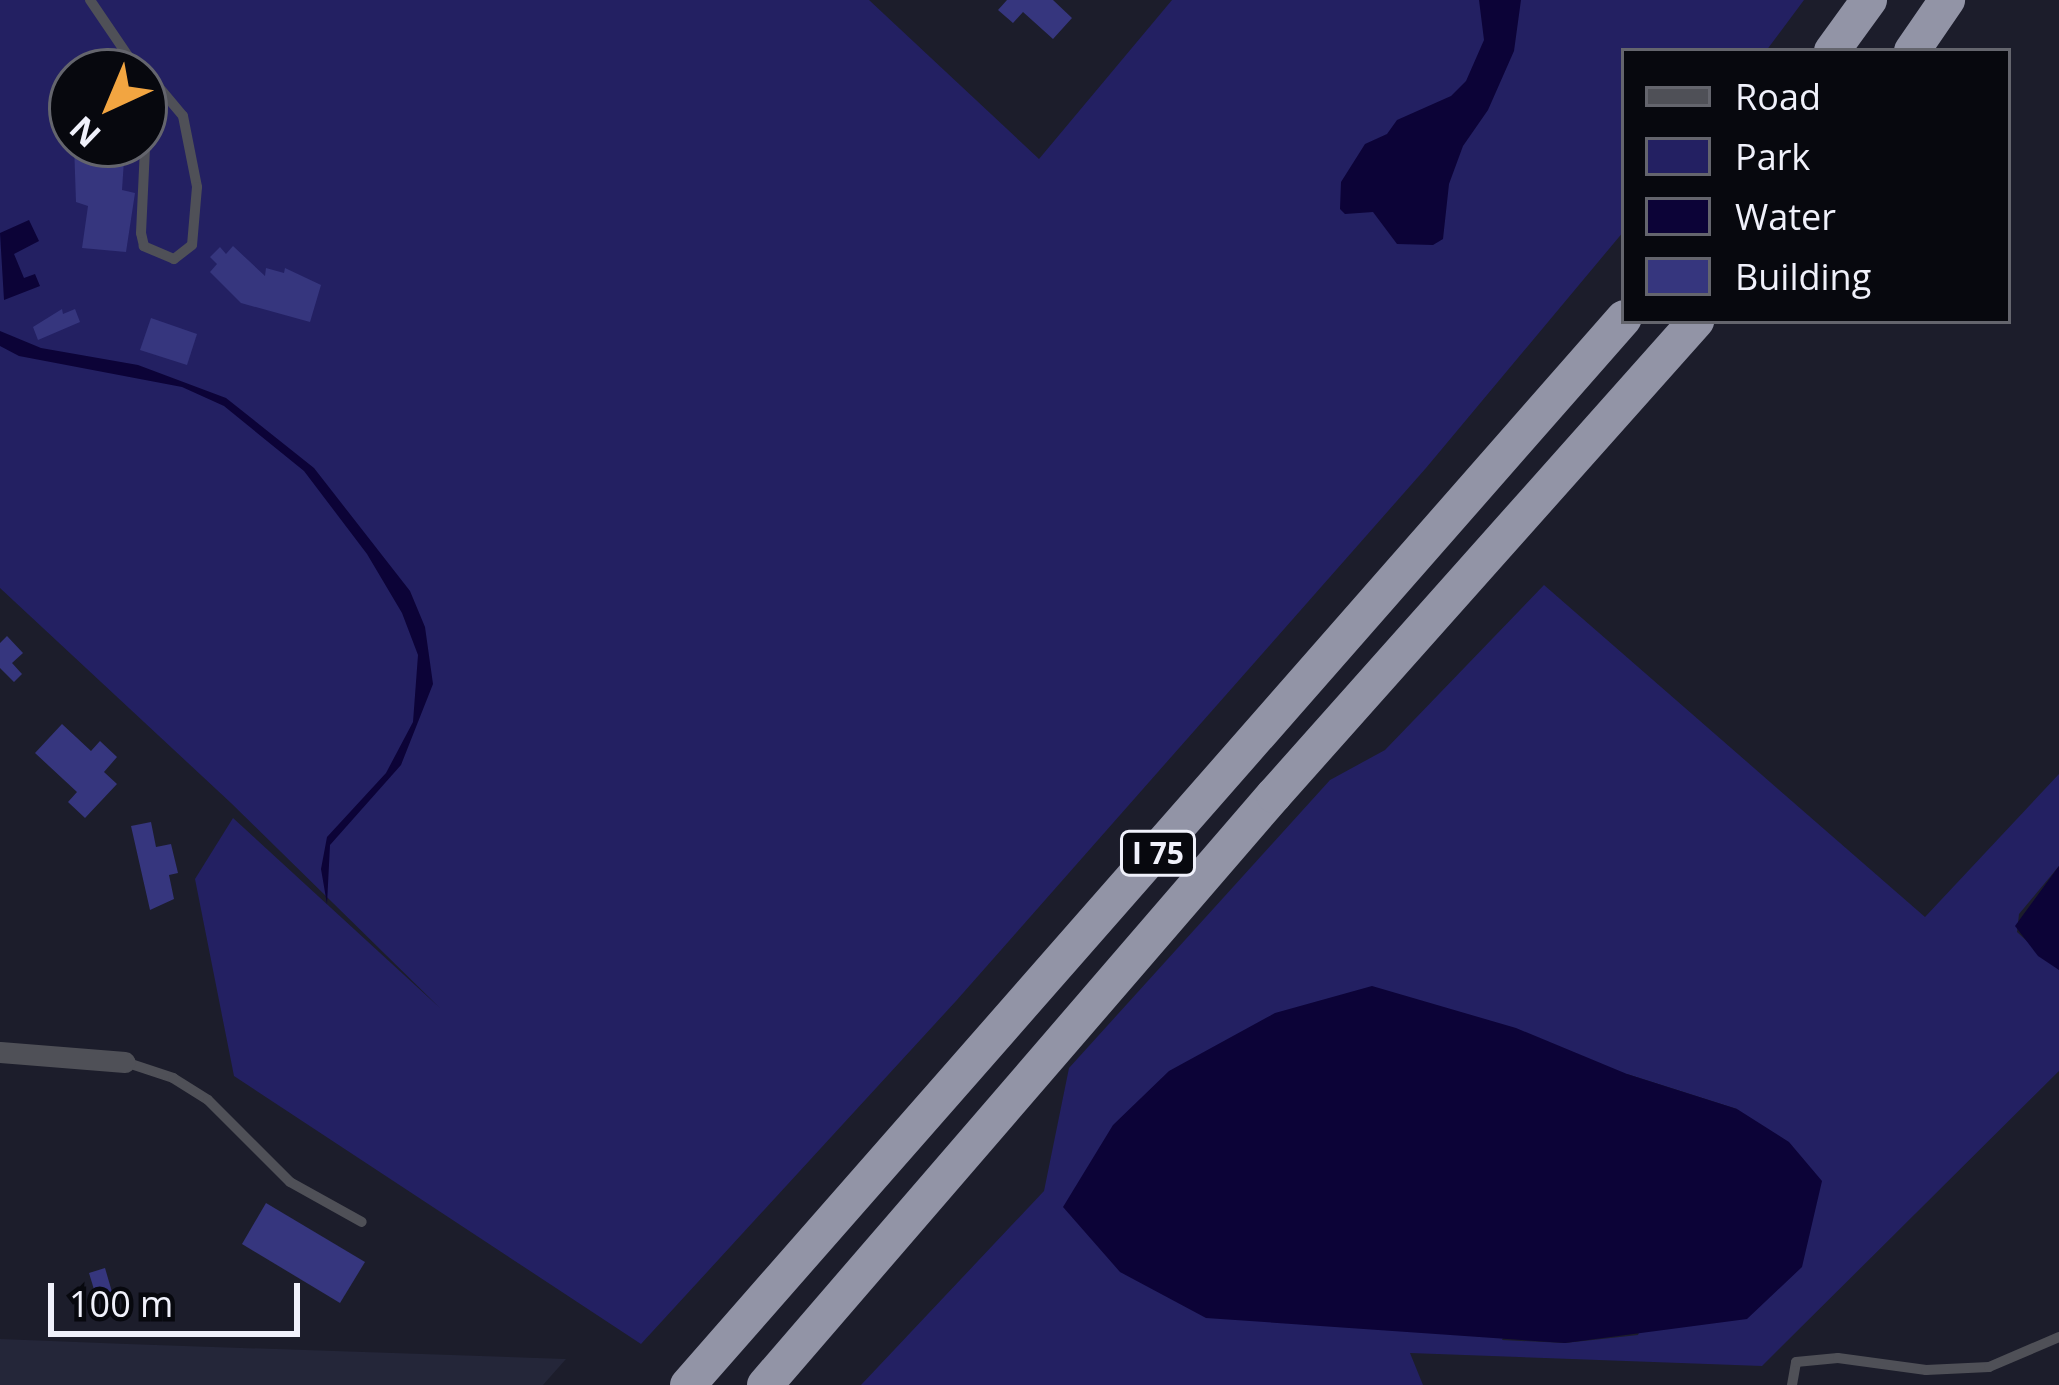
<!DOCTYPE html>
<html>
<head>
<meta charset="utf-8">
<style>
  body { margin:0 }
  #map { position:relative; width:2059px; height:1385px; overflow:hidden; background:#1c1d2b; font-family:"Open Sans",sans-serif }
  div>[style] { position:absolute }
  .built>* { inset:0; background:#242639 }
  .green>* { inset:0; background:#232062 }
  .water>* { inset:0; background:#0c0337 }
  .building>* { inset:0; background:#36367e }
  .service>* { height:10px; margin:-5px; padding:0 5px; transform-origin:5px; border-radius:5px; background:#4f5057 }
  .minor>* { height:21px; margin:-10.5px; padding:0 10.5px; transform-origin:10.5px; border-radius:10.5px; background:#4f5057 }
  .motorway>* { height:36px; margin:-18px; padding:0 18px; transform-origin:18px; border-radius:18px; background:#9294a6 }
  span { translate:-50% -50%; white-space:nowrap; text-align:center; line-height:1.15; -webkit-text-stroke:9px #07080e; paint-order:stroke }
  .shield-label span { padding:3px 9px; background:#07080e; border:3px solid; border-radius:9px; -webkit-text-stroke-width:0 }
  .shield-label { font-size:30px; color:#f0f1fb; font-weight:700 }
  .legend { position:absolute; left:1621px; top:48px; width:390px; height:276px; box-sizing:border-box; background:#07080e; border:3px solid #64656d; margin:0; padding:15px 21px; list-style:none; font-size:36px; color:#f0f1fb }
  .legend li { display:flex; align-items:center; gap:24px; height:60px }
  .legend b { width:60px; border:3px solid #64656d }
  .north { position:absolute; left:48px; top:48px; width:120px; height:120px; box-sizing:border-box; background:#07080e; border:3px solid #64656d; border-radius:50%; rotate:224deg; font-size:33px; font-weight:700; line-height:48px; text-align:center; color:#f0f1fb }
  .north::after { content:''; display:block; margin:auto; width:42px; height:54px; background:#f2a541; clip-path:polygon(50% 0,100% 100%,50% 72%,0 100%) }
  .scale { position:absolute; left:48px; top:1283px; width:252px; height:54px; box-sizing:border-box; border:6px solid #f0f1fb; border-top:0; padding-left:15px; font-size:36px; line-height:42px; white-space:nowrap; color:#f0f1fb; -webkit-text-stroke:9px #07080e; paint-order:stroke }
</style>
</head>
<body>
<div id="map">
  <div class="built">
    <i style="clip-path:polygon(0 1339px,127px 1344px,566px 1359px,543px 1385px,0 1385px)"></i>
  </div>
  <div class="green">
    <i style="clip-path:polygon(evenodd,0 0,869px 0,1039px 159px,1172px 0,1804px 0,1766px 51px,1624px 51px,1624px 231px,1426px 468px,956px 1001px,641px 1344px,234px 1076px,195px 879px,233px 818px,440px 1008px,231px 803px,0 588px,0 0,72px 72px,144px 72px,144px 144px,72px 144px,72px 72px)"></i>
    <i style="clip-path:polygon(evenodd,1544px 585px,1925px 917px,2059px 774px,2059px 866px,2019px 914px,2017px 932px,2059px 970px,2059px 1071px,1762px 1366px,1410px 1353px,1423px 1385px,861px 1385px,1044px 1191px,1069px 1068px,1330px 780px,1385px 750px,1544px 585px,1627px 1074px,1737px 1109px,1638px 1335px,1565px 1343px,1502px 1340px,1627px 1074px)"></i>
  </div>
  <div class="water">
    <i style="clip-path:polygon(1479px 0,1521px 0,1514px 51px,1488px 110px,1463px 146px,1449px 184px,1443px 239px,1433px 245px,1397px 244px,1373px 212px,1345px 214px,1340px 209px,1341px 182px,1365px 144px,1387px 134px,1397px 120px,1451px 96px,1466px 81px,1484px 40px)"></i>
    <i style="clip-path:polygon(29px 220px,39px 241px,14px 254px,24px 278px,35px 274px,40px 286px,4px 300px,0 233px)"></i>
    <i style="clip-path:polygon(0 331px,41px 348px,138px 365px,226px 398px,314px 468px,410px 591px,425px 627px,433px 684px,401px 765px,330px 845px,327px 904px,321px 869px,327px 837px,386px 773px,413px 722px,418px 655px,402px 613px,367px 554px,304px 471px,224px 406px,182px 387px,19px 356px,0 346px)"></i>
    <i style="clip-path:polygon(2059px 866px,2059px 970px,2038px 956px,2015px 926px)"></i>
    <i style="clip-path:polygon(1372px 986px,1516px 1028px,1627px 1074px,1737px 1109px,1789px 1142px,1822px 1181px,1802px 1267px,1747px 1319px,1565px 1343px,1206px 1318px,1120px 1272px,1063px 1207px,1113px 1125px,1169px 1071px,1275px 1013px)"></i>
  </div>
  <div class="building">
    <i style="clip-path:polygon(1007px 0,1053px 0,1072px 18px,1053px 39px,1023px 12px,1013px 23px,998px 10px)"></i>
    <i style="clip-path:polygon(74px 144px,136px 144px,134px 160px,124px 160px,122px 190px,135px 193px,126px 252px,82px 248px,88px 206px,76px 202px)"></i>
    <i style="clip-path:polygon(233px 246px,265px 276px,266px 268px,284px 273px,285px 268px,321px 285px,310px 322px,241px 303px,210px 272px,217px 264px,210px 257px,220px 247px,226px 254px)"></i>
    <i style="clip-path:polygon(62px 309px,63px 314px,75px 309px,80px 322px,38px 340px,33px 327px)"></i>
    <i style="clip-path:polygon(151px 318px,197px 334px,187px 365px,140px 350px)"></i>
    <i style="clip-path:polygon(7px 636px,23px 653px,12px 663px,22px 674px,14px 682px,0 668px,0 643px)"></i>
    <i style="clip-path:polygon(62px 724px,91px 751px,100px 741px,117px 757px,104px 772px,117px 784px,85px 818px,68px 802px,77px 792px,35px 753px)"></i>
    <i style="clip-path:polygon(151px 822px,156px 847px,171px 844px,178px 873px,169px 875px,174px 899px,150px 910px,131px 826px)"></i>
    <i style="clip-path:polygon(266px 1203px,365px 1262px,340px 1303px,242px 1244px)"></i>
    <i style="clip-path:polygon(105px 1268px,112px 1292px,96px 1296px,89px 1273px)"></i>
  </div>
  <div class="service">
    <i style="left:90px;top:0;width:87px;rotate:55.8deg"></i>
    <i style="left:144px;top:78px;width:15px;rotate:28deg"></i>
    <i style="left:157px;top:85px;width:40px;rotate:50deg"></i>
    <i style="left:183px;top:116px;width:72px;rotate:78.8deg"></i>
    <i style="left:197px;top:187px;width:58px;rotate:94.9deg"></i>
    <i style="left:192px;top:245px;width:23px;rotate:142deg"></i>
    <i style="left:174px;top:259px;width:33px;rotate:-157deg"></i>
    <i style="left:144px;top:246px;width:13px;rotate:-103deg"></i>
    <i style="left:141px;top:233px;width:150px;rotate:-87.3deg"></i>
    <i style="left:125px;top:1062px;width:51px;rotate:18.4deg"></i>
    <i style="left:173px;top:1078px;width:41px;rotate:32.2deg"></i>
    <i style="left:208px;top:1100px;width:116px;rotate:45deg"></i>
    <i style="left:290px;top:1182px;width:82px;rotate:29.1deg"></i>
    <i style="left:1792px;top:1385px;width:23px;rotate:-80deg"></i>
    <i style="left:1796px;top:1362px;width:42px;rotate:-5.4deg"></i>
    <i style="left:1838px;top:1358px;width:89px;rotate:7.8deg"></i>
    <i style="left:1926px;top:1370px;width:63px;rotate:-2.7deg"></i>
    <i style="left:1989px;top:1367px;width:76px;rotate:-23.2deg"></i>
  </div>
  <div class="minor">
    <i style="left:0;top:1052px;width:125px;rotate:4.6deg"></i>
  </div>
  <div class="motorway">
    <i style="left:1832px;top:51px;width:63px;rotate:-54deg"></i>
    <i style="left:1912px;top:51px;width:62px;rotate:-55.5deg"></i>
    <i style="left:688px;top:1385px;width:1419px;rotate:-48.74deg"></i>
    <i style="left:765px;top:1385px;width:779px;rotate:-49.22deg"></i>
    <i style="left:1274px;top:795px;width:635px;rotate:-48.32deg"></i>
  </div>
  <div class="shield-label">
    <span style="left:1158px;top:853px">I 75</span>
  </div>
  <ul class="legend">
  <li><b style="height:15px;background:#4f5057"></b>Road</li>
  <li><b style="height:33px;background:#232062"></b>Park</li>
  <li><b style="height:33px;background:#0c0337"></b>Water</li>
  <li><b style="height:33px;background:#36367e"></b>Building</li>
  </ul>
  <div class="north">N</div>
  <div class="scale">100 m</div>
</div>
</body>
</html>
